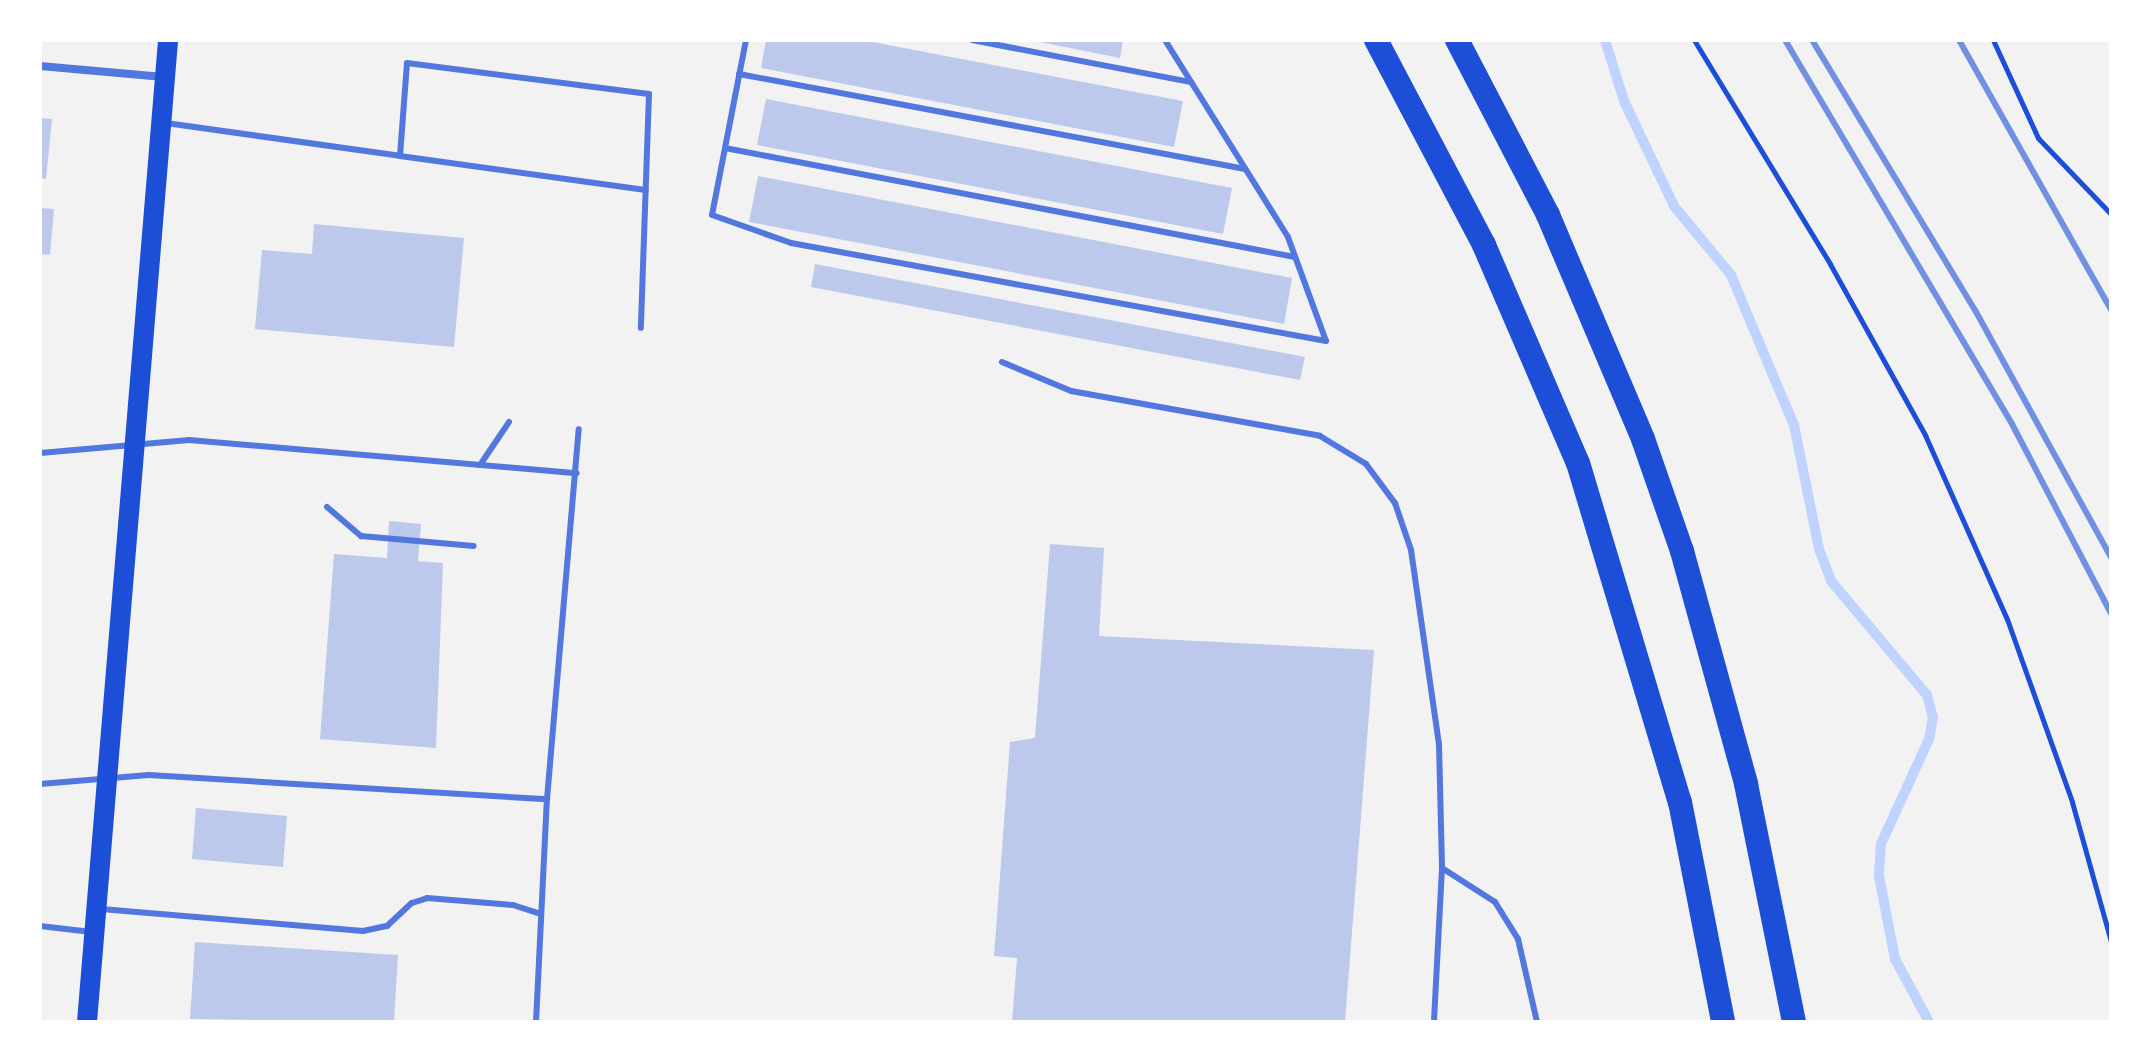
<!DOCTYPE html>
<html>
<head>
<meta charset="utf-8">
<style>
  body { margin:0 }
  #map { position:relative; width:2151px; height:1062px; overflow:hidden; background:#f2f2f2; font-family:"Noto Sans",sans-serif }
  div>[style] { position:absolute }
  .stream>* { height:10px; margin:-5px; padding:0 5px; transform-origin:5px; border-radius:5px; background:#bfd3fe }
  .building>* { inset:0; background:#bdc9ec }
  .path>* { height:5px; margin:-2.5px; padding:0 2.5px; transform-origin:2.5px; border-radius:2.5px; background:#1d4ed8 }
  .service>* { height:6px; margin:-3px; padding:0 3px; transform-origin:3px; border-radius:3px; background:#5277de }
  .minor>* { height:8px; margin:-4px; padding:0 4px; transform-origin:4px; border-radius:4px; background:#5277de }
  .primary>* { height:20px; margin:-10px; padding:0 10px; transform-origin:10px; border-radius:10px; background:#1d4ed8 }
  .motorway>* { height:24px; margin:-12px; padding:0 12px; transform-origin:12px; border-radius:12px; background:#1d4ed8 }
  .rail>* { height:6px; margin:-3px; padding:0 3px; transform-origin:3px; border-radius:3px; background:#7290e2 }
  span { translate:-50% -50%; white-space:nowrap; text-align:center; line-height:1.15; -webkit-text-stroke:8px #fff; paint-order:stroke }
  .frame { position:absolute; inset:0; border:42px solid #fff; pointer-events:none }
</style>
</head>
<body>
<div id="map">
  <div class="stream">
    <i style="left:1605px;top:40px;width:64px;rotate:72.7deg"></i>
    <i style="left:1624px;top:101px;width:116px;rotate:64.5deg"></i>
    <i style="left:1674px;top:206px;width:89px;rotate:50.4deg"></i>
    <i style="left:1731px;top:275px;width:119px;rotate:67.3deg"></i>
    <i style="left:1777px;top:385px;width:43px;rotate:67deg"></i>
    <i style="left:1794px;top:425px;width:126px;rotate:78.6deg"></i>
    <i style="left:1819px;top:549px;width:34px;rotate:69deg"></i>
    <i style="left:1831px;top:581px;width:149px;rotate:49.9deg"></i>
    <i style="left:1927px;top:695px;width:23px;rotate:75deg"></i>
    <i style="left:1933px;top:717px;width:22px;rotate:100deg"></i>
    <i style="left:1929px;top:739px;width:115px;rotate:114.6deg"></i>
    <i style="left:1881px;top:844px;width:32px;rotate:94deg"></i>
    <i style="left:1879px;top:876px;width:85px;rotate:79.1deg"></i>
    <i style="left:1895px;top:959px;width:72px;rotate:61.6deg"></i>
  </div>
  <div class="building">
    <i style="clip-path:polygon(766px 40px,862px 40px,1183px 101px,1174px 147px,761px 68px)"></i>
    <i style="clip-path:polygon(1030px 40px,1123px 40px,1120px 58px)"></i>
    <i style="clip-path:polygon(766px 99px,1232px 188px,1223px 234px,757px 145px)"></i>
    <i style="clip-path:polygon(40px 118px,52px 119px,46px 179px,40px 178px)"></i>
    <i style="clip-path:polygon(758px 176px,1292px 278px,1284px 324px,749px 222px)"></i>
    <i style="clip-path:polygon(40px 208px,54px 209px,50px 255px,40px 254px)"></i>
    <i style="clip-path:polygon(314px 224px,464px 238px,454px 347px,255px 329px,262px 250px,312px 254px)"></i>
    <i style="clip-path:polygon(815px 264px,1305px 357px,1300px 380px,811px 287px)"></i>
    <i style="clip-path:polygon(389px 521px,421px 524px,418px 561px,443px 563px,436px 748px,320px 739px,334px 554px,387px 558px)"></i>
    <i style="clip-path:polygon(1050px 544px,1104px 548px,1099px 636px,1374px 650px,1345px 1022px,1012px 1022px,1017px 958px,994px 956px,1010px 742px,1035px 738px)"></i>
    <i style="clip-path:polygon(196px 808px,287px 816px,283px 867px,192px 859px)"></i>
    <i style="clip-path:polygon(195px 942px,398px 955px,394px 1022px,190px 1019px)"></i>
  </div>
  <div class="path">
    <i style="left:1694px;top:40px;width:262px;rotate:58.7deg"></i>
    <i style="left:1830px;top:264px;width:196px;rotate:60.9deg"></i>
    <i style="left:1925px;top:435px;width:201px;rotate:66deg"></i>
    <i style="left:2007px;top:619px;width:194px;rotate:70.4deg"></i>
    <i style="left:2072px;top:802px;width:145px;rotate:74.4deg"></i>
    <i style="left:1993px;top:40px;width:108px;rotate:65.3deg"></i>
    <i style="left:2038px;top:138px;width:105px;rotate:46.2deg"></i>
  </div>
  <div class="service">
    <i style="left:746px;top:40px;width:178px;rotate:101deg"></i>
    <i style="left:712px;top:215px;width:84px;rotate:19.5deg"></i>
    <i style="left:791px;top:243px;width:544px;rotate:10.38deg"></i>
    <i style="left:1326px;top:341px;width:111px;rotate:-110.1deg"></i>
    <i style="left:1288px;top:237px;width:232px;rotate:-122deg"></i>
    <i style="left:972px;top:40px;width:223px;rotate:10.9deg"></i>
    <i style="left:739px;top:74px;width:515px;rotate:10.63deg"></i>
    <i style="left:166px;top:123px;width:236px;rotate:8deg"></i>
    <i style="left:400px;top:156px;width:93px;rotate:-85.7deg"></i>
    <i style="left:407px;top:63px;width:244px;rotate:7.3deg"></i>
    <i style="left:649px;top:94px;width:234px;rotate:92deg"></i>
    <i style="left:725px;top:148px;width:580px;rotate:10.83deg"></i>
    <i style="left:400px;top:156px;width:248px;rotate:7.9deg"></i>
    <i style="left:1002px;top:362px;width:75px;rotate:22.8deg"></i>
    <i style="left:1071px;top:391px;width:253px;rotate:10.2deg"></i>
    <i style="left:1320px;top:436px;width:54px;rotate:31.3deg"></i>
    <i style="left:1366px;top:464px;width:49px;rotate:53.4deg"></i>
    <i style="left:1395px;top:503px;width:50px;rotate:71.2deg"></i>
    <i style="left:1411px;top:550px;width:196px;rotate:81.8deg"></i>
    <i style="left:1439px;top:744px;width:124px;rotate:88.6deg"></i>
    <i style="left:1442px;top:868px;width:154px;rotate:93deg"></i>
    <i style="left:40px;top:453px;width:150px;rotate:-5deg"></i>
    <i style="left:189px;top:440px;width:389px;rotate:4.9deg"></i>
    <i style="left:480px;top:465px;width:52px;rotate:-56deg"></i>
    <i style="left:327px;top:507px;width:45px;rotate:40.5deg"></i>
    <i style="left:361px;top:536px;width:113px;rotate:5.1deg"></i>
    <i style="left:40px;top:784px;width:109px;rotate:-4.7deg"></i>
    <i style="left:149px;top:775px;width:399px;rotate:3.5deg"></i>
    <i style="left:547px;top:799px;width:371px;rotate:-85.1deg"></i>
    <i style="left:1442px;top:868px;width:63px;rotate:32.7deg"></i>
    <i style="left:1495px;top:902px;width:44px;rotate:58.1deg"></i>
    <i style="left:1518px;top:939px;width:85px;rotate:77.1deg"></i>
    <i style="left:101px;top:909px;width:263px;rotate:4.8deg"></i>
    <i style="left:363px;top:931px;width:25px;rotate:-12deg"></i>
    <i style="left:387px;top:926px;width:34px;rotate:-43deg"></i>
    <i style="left:412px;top:903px;width:16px;rotate:-18deg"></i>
    <i style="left:427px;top:898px;width:86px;rotate:4.7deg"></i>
    <i style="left:513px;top:905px;width:29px;rotate:18deg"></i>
    <i style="left:40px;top:926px;width:52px;rotate:6.6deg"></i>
    <i style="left:536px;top:1022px;width:223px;rotate:-87.2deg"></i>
  </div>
  <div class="minor">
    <i style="left:40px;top:66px;width:124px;rotate:5.1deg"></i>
  </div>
  <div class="primary">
    <i style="left:87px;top:1022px;width:985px;rotate:-85.28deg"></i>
  </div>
  <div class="motorway">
    <i style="left:1376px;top:40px;width:232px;rotate:62.2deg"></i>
    <i style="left:1484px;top:245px;width:237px;rotate:66.7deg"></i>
    <i style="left:1578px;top:463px;width:354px;rotate:73.3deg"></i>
    <i style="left:1680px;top:802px;width:224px;rotate:78.9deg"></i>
    <i style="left:1457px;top:40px;width:197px;rotate:62.5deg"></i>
    <i style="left:1548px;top:215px;width:243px;rotate:67deg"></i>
    <i style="left:1643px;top:439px;width:119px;rotate:70.8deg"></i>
    <i style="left:1682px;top:551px;width:242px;rotate:74.6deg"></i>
    <i style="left:1746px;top:784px;width:243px;rotate:78.6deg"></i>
  </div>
  <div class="rail">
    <i style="left:1785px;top:40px;width:446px;rotate:59.4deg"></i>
    <i style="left:2012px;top:424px;width:213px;rotate:62.4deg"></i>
    <i style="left:1812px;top:40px;width:315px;rotate:58.9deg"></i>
    <i style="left:1975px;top:310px;width:282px;rotate:61.2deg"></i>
    <i style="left:1959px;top:40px;width:310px;rotate:60.6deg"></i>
  </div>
  <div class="frame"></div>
</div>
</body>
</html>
